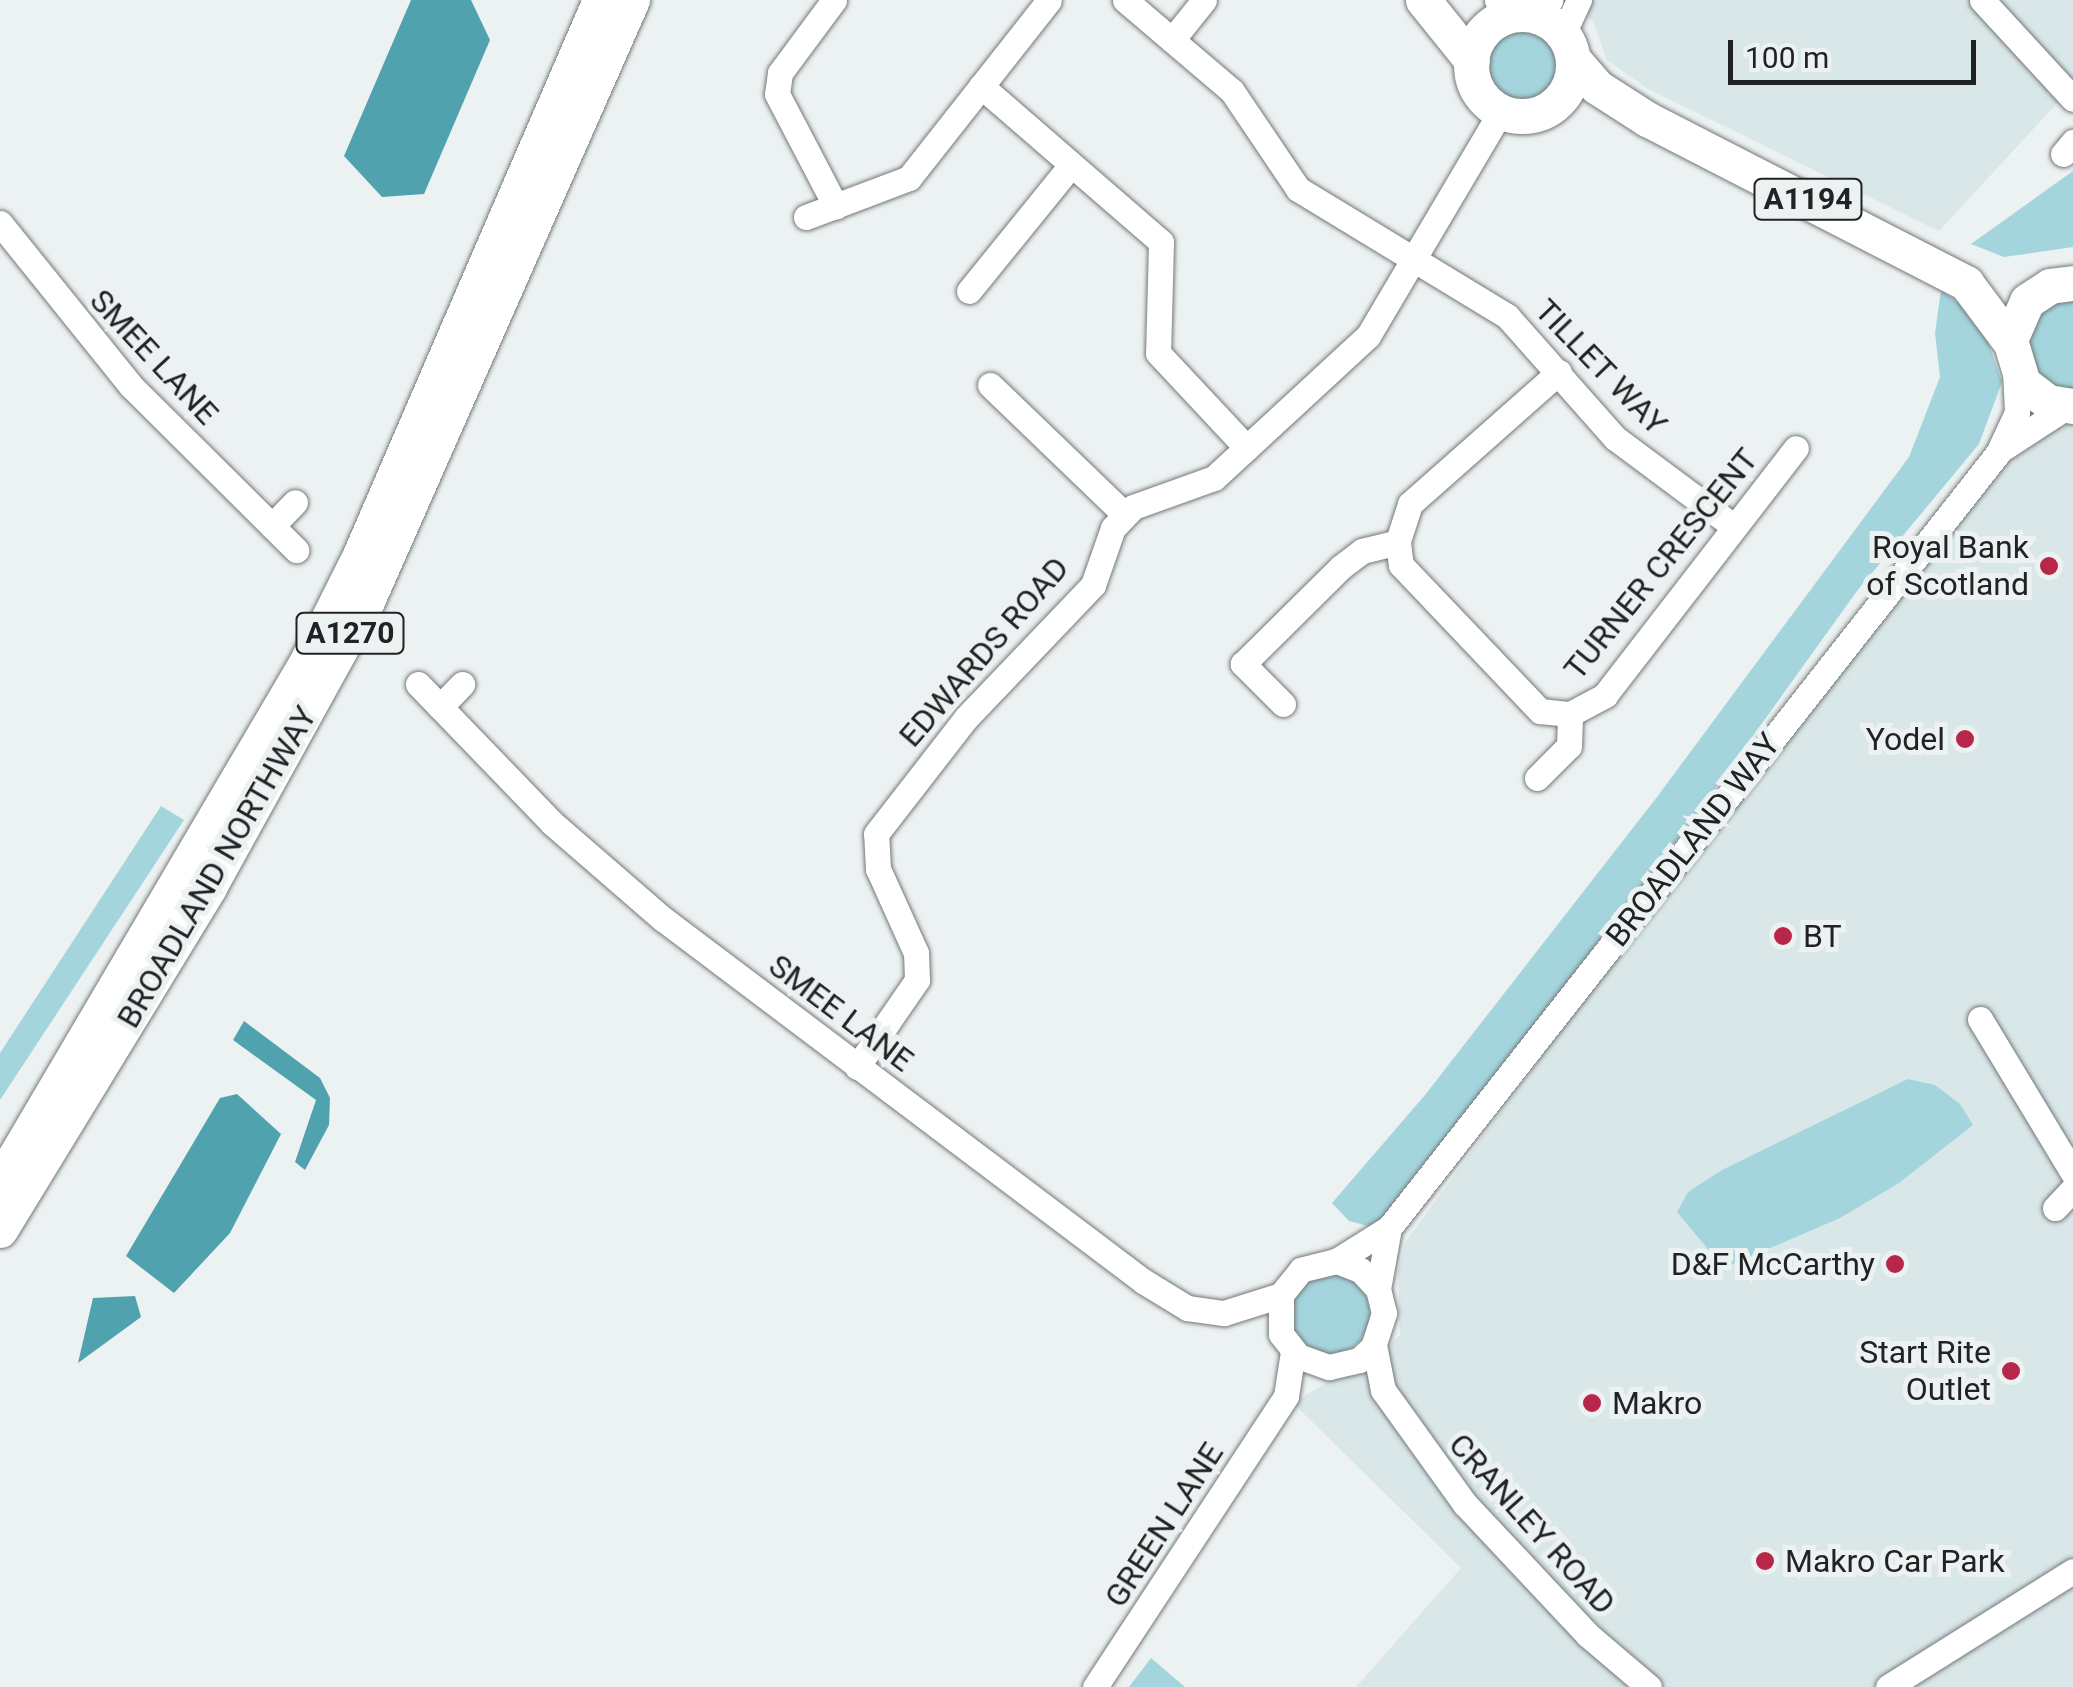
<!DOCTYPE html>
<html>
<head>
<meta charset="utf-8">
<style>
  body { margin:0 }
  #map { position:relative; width:2073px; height:1687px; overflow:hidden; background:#ecf1f2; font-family:Roboto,sans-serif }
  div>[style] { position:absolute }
  .built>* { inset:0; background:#d9e7e9 }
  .green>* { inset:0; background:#a4d5dd }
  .round { border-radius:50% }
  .water>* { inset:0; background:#50a2af }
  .roads { filter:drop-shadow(0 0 2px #747879) drop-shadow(0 0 2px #747879) }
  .minor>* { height:25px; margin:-12.5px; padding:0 12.5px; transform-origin:12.5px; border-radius:12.5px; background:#fff }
  .highway>* { height:35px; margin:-17.5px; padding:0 17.5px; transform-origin:17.5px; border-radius:17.5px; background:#fff }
  .highway>.ring { margin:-17.5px; padding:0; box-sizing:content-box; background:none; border:35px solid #fff; border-radius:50% }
  .dots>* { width:28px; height:28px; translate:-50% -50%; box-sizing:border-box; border:5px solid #ecf1f2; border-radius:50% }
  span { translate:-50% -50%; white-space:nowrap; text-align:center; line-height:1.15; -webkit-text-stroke:10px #ecf1f2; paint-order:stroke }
  .shield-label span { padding:2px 8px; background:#ecf1f2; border:2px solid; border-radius:8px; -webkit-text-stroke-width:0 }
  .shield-label { font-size:30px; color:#212223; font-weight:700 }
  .street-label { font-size:32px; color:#212223 }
  .poi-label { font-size:32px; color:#212223 }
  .right { translate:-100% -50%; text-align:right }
  .left { translate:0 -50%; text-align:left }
  .scale { position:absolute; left:1728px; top:40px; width:248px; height:45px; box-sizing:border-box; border:5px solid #212223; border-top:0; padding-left:12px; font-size:30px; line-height:35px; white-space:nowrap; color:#212223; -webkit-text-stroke:8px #ecf1f2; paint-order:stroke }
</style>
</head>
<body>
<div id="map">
  <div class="built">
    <i style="clip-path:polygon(1557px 0,2073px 0,2073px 86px,1939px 231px,1648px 89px,1607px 60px,1593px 21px)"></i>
    <i style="clip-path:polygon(2073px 420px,2073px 1687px,1356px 1687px,1461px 1568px,1293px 1403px,1337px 1376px,1357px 1376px,1400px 1335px,1398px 1272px,1406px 1241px,1553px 1041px,2008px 458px)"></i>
  </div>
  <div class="green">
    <i class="round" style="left:1485px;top:30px;width:74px;height:74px"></i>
    <i style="clip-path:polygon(2073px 171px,2073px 247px,2004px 257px,1971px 244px)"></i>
    <i style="clip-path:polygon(1941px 290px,1980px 319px,2002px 382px,1979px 444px,1857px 591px,1704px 804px,1401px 1199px,1372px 1227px,1349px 1221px,1332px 1203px,1425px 1095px,1657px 797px,1909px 457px,1940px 377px,1935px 333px)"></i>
    <i style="clip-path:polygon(2073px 297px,2073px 390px,2062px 390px,2037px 375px,2025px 334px,2039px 308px)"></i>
    <i style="clip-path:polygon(161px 806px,184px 820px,0 1100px,0 1053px)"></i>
    <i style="clip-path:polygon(1908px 1079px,1935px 1085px,1960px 1104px,1973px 1125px,1899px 1183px,1840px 1218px,1731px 1265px,1712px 1254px,1677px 1212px,1688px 1192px,1722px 1170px)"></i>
    <i class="round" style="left:1290px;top:1274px;width:80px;height:80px"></i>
    <i style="clip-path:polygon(1151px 1658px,1185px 1687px,1129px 1687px)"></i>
  </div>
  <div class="water">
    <i style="clip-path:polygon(411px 0,471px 0,490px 40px,424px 194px,382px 197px,344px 156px)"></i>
    <i style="clip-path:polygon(244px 1021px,320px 1078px,330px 1098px,329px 1125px,305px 1170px,295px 1162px,316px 1100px,233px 1040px)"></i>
    <i style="clip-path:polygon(237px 1094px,281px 1134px,230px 1233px,174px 1293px,126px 1256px,220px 1098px)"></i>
    <i style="clip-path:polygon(135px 1296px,141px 1317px,78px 1363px,93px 1298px)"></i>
  </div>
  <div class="roads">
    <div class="minor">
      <i style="left:834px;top:0;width:91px;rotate:126.5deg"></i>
      <i style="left:780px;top:73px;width:21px;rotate:98deg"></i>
      <i style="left:777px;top:94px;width:127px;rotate:62.4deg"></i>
      <i style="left:1125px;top:0;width:140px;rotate:40.4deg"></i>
      <i style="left:1232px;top:91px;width:118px;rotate:56deg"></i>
      <i style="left:1298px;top:189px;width:245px;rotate:31.3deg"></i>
      <i style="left:1507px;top:316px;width:163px;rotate:48.5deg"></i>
      <i style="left:1615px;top:438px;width:147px;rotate:36.7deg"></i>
      <i style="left:1497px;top:0;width:17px"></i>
      <i style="left:1982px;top:0;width:134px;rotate:47.4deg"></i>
      <i style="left:1525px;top:14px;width:29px;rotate:-29deg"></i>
      <i style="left:1563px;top:34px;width:38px;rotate:-65deg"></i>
      <i style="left:1172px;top:40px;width:51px;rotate:-51.3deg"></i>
      <i style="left:981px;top:86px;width:238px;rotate:40.9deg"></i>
      <i style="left:1161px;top:242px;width:111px;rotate:91.5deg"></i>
      <i style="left:1158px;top:353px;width:130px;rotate:46.9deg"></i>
      <i style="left:2063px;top:154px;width:16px;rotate:-50deg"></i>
      <i style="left:806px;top:217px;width:110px;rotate:-20.7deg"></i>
      <i style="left:909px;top:178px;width:226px;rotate:-51.8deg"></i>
      <i style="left:0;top:223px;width:209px;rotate:51.2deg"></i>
      <i style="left:131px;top:386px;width:233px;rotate:44.8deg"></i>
      <i style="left:969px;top:291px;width:162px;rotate:-51deg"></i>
      <i style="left:1559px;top:372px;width:199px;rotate:138.5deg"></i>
      <i style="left:1410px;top:504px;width:40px;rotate:108deg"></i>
      <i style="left:1398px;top:542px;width:23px;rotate:83deg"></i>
      <i style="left:1401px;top:565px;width:202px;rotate:46.4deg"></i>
      <i style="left:1540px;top:711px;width:30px;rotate:6deg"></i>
      <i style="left:1570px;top:714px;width:40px;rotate:-28deg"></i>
      <i style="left:1605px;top:695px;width:312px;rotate:-52.3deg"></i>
      <i style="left:990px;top:385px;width:187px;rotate:43.9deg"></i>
      <i style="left:2005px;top:447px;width:75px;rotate:-33.1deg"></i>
      <i style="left:272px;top:526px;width:33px;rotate:-46deg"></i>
      <i style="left:418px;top:684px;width:193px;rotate:46deg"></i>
      <i style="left:552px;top:823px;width:147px;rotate:40.9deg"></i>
      <i style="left:663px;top:919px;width:601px;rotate:37.02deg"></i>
      <i style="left:1143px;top:1281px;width:52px;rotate:31.5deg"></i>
      <i style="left:1187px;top:1308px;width:37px;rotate:8deg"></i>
      <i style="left:1224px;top:1313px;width:60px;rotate:-17.5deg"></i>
      <i style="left:1283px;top:704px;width:57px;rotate:-135deg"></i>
      <i style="left:1243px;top:664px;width:138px;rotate:-44.7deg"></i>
      <i style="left:1341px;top:567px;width:26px;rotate:-37deg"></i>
      <i style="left:1362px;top:551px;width:37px;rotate:-14deg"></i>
      <i style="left:440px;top:707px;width:32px;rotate:-46deg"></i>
      <i style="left:1537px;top:778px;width:45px;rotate:-45deg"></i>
      <i style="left:1569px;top:746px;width:32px;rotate:-88deg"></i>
      <i style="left:1980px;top:1019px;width:180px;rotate:58.9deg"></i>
      <i style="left:857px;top:1067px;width:106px;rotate:-55.4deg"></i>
      <i style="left:917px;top:980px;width:27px;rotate:-92deg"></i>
      <i style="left:916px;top:953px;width:92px;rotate:-114.3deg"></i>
      <i style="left:878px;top:869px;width:35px;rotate:-93deg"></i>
      <i style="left:876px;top:834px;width:147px;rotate:-52.2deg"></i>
      <i style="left:966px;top:718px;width:184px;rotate:-46.3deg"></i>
      <i style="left:1093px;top:585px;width:60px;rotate:-70.7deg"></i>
      <i style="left:1113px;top:528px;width:29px;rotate:-46deg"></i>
      <i style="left:1133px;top:507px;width:86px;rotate:-19.7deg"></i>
      <i style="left:1214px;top:478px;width:209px;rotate:-42.7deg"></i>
      <i style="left:1368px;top:336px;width:261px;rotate:-59.4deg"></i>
      <i style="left:2055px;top:1208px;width:26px;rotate:-47deg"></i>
      <i style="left:1336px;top:1261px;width:62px;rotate:-31.9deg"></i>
      <i style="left:1389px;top:1228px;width:986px;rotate:-51.84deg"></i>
      <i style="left:1998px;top:453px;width:45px;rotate:-65.1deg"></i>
      <i style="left:2017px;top:412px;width:42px;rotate:-92.7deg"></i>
      <i style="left:1378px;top:1289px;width:26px;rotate:-133deg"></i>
      <i style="left:1360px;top:1270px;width:26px;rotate:-159deg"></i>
      <i style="left:1336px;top:1261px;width:36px;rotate:166deg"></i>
      <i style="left:1301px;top:1270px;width:32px;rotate:129deg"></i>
      <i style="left:1281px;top:1295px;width:39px;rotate:90deg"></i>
      <i style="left:1281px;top:1334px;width:28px;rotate:52deg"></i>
      <i style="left:1298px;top:1356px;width:33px;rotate:20deg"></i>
      <i style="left:1329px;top:1367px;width:31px;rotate:-13deg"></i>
      <i style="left:1359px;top:1360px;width:19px;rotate:-43deg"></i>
      <i style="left:1373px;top:1347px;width:36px;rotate:-72deg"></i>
      <i style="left:1384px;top:1313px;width:25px;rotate:-104deg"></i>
      <i style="left:1378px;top:1289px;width:62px;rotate:-79.8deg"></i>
      <i style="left:1374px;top:1345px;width:46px;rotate:78.7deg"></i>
      <i style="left:1383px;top:1390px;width:140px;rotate:54.3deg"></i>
      <i style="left:1465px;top:1504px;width:180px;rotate:46.8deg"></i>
      <i style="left:1588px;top:1635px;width:80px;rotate:40.4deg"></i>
      <i style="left:1095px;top:1687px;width:348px;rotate:-56.7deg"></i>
      <i style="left:1286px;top:1396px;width:45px;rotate:-81deg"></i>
      <i style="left:1888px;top:1687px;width:218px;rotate:-32.1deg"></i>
    </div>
    <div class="highway">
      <i style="left:1423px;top:0;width:78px;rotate:51.2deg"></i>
      <i class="ring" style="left:1471px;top:14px;width:67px;height:67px"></i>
      <i style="left:1573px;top:59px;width:37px;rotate:49deg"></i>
      <i style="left:1597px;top:87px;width:59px;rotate:32.6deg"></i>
      <i style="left:1647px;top:119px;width:359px;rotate:27.2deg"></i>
      <i style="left:1966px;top:283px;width:74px;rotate:53.3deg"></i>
      <i style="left:2073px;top:283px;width:23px;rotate:173deg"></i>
      <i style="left:2050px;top:286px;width:27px;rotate:147deg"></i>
      <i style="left:2027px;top:301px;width:43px;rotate:113.6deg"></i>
      <i style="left:2010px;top:340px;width:45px;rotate:73.2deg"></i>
      <i style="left:2023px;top:383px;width:31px;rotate:37deg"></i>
      <i style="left:2048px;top:402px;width:25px;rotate:9deg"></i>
      <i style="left:0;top:1182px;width:602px;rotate:-59.48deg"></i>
      <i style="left:306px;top:663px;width:121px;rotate:-63.4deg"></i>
      <i style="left:360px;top:555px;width:605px;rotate:-66.61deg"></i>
      <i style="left:0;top:1230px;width:402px;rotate:-58.6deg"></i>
      <i style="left:209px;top:887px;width:327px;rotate:-61.1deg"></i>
      <i style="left:367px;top:601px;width:657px;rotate:-66.21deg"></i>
    </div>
  </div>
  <div class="dots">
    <i style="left:2049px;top:566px;background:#b8274a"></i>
    <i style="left:1965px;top:739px;background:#b8274a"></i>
    <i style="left:1783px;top:936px;background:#b8274a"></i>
    <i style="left:1895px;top:1264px;background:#b8274a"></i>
    <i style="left:2011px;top:1371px;background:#b8274a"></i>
    <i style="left:1592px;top:1403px;background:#b8274a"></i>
    <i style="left:1765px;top:1561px;background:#b8274a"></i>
  </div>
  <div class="shield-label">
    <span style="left:1808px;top:199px">A1194</span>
    <span style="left:350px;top:633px">A1270</span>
  </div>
  <div class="street-label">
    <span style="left:154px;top:357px;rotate:47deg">SMEE LANE</span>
    <span style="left:1601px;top:367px;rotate:46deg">TILLET WAY</span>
    <span style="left:1661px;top:564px;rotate:-51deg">TURNER CRESCENT</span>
    <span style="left:984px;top:652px;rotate:-49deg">EDWARDS ROAD</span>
    <span style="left:1693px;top:840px;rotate:-52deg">BROADLAND WAY</span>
    <span style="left:217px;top:867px;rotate:-60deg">BROADLAND NORTHWAY</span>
    <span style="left:841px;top:1013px;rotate:37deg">SMEE LANE</span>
    <span style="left:1532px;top:1524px;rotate:48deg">CRANLEY ROAD</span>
    <span style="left:1164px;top:1525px;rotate:-57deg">GREEN LANE</span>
  </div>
  <div class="poi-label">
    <span class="right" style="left:2029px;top:566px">Royal Bank<br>of Scotland</span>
    <span class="right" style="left:1945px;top:739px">Yodel</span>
    <span class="left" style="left:1803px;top:936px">BT</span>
    <span class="right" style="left:1875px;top:1264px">D&amp;F McCarthy</span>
    <span class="right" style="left:1991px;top:1371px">Start Rite<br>Outlet</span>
    <span class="left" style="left:1612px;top:1403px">Makro</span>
    <span class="left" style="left:1785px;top:1561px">Makro Car Park</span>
  </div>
  <div class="scale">100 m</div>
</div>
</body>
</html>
